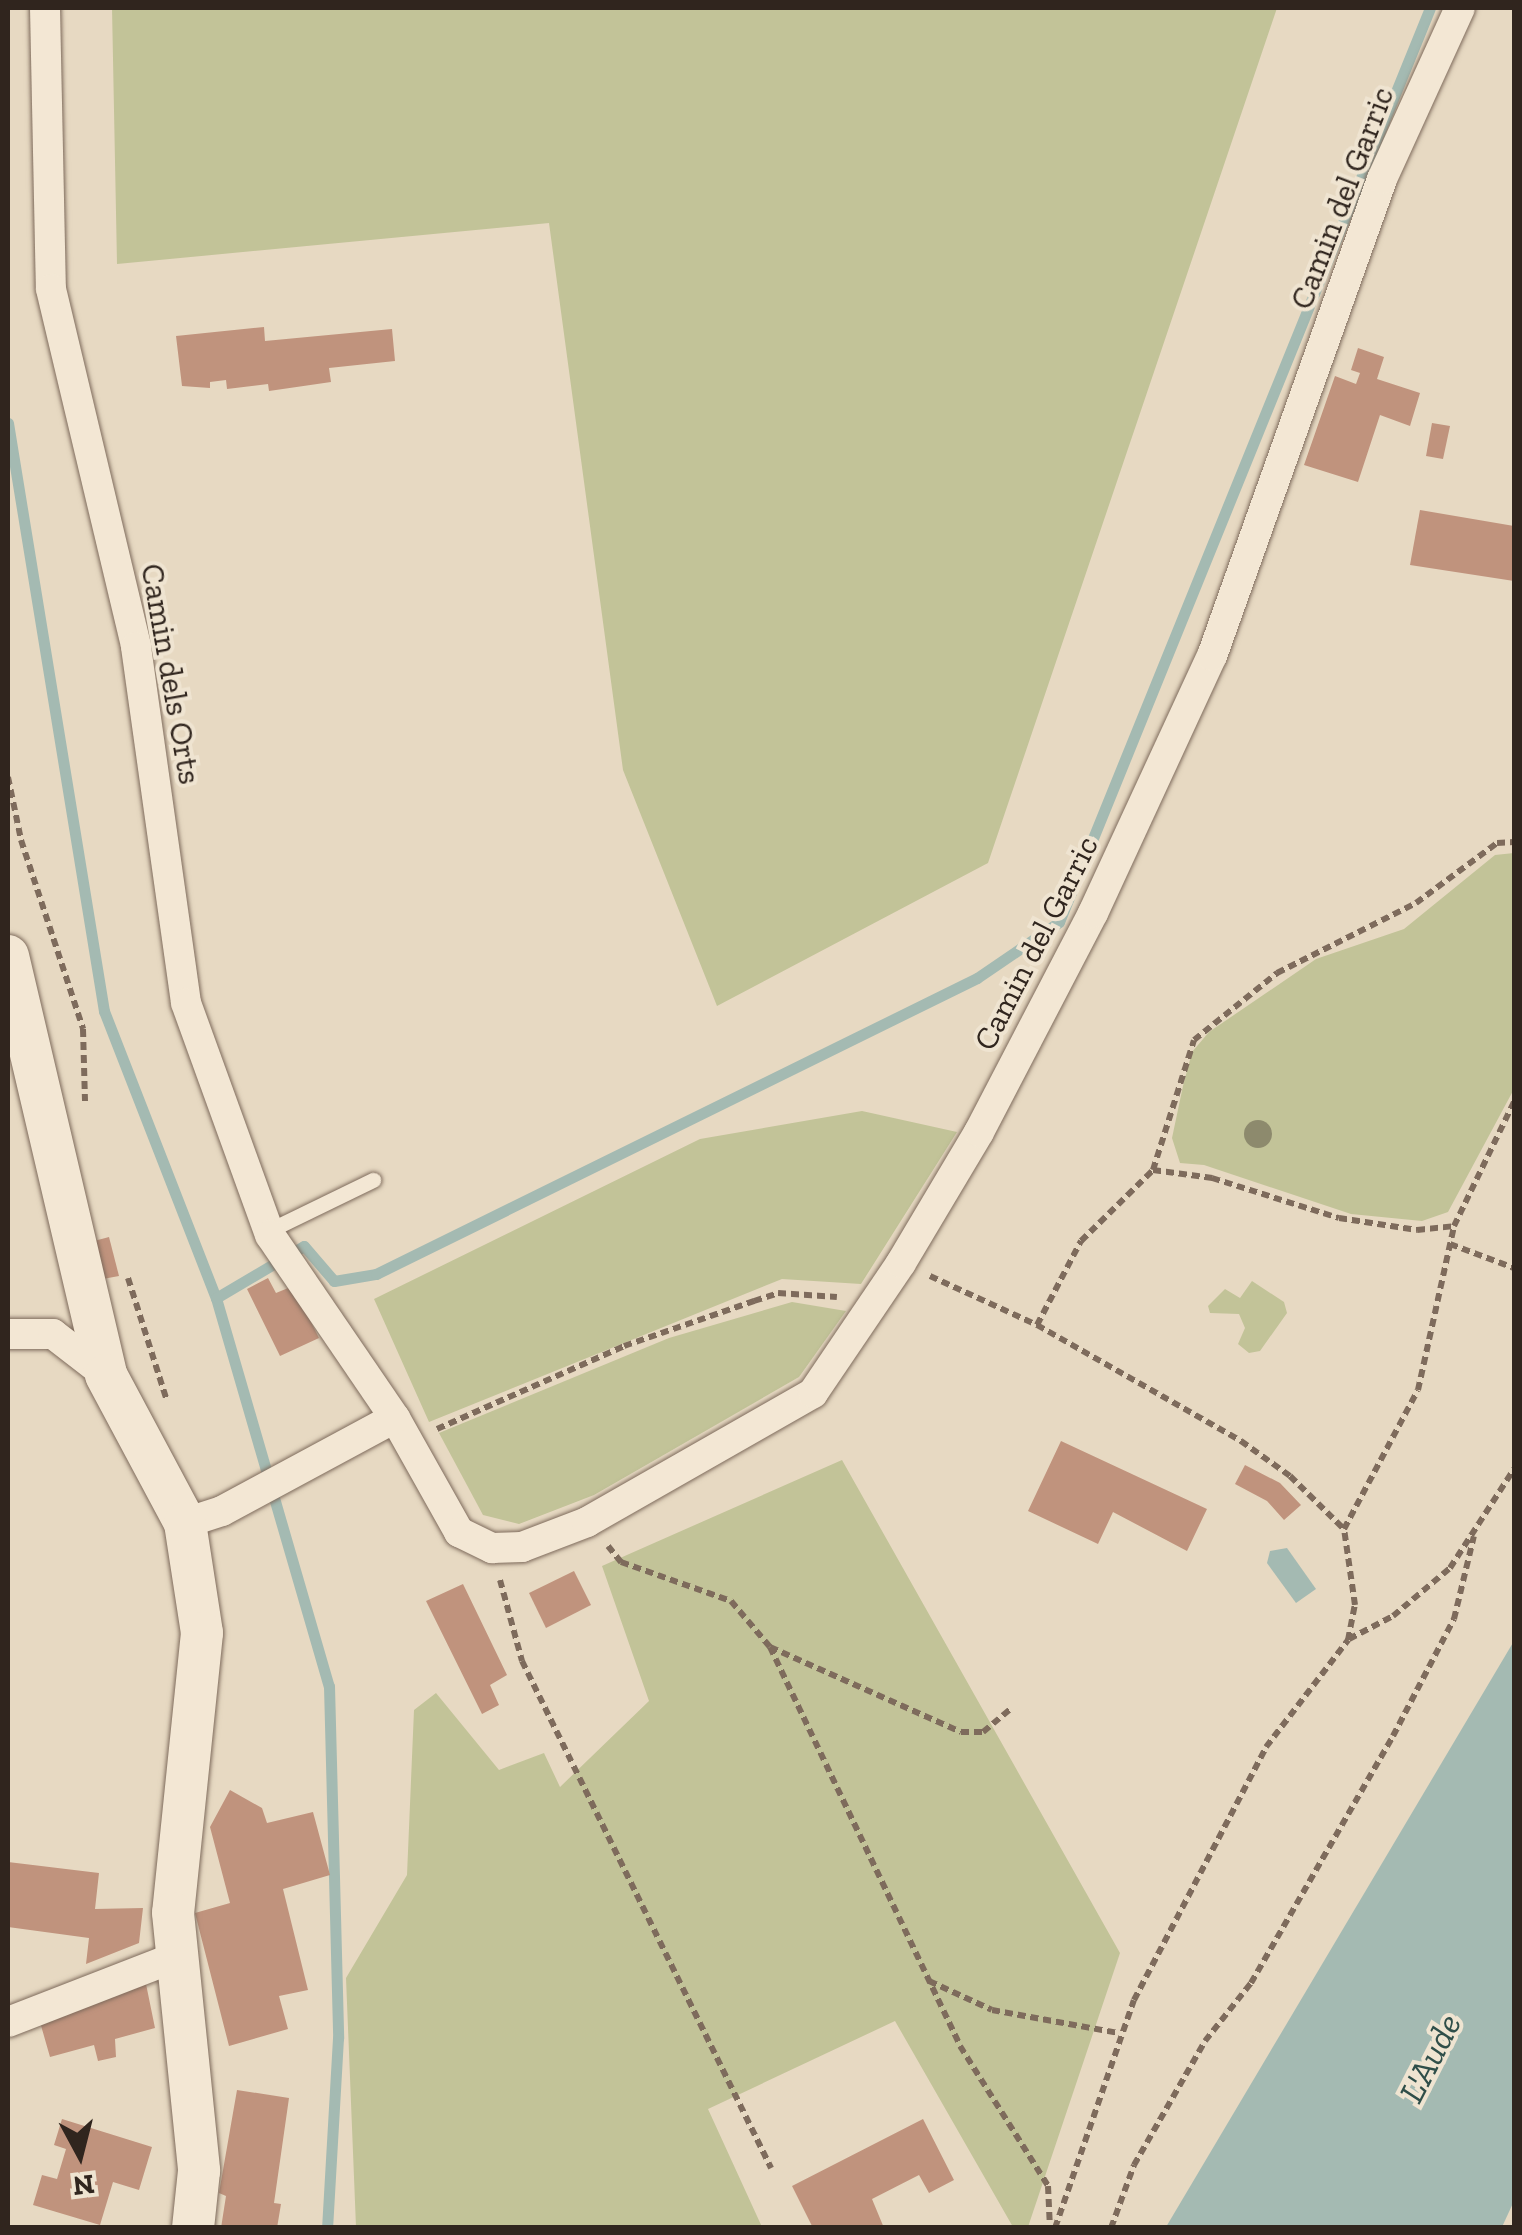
<!DOCTYPE html>
<html>
<head>
<meta charset="utf-8">
<style>
  body { margin:0 }
  #map { position:relative; width:1522px; height:2235px; overflow:hidden; background:#e7d9c2; font-family:"Zilla Slab",serif }
  div>[style] { position:absolute }
  .green>* { inset:0; background:#c2c398 }
  .water>* { inset:0; background:#a4bab2 }
  .stream>* { height:11px; margin:-5.5px; padding:0 5.5px; transform-origin:5.5px; border-radius:5.5px; background:#a4bab2 }
  .building>* { inset:0; background:#c0937d }
  .path>* { height:6px; margin-top:-3px; transform-origin:0; background:repeating-linear-gradient(90deg,#7e6b5c 0 8px,transparent 0 13px) }
  .roads { filter:drop-shadow(0 0 2px #7e6b5c) drop-shadow(0 0 2px #7e6b5c) }
  .service>* { height:15px; margin:-7.5px; padding:0 7.5px; transform-origin:7.5px; border-radius:7.5px; background:#f3e7d4 }
  .minor>* { height:30px; margin:-15px; padding:0 15px; transform-origin:15px; border-radius:15px; background:#f3e7d4 }
  .secondary>* { height:42px; margin:-21px; padding:0 21px; transform-origin:21px; border-radius:21px; background:#f3e7d4 }
  .trees>* { width:28px; height:28px; margin:-14px; border-radius:50%; background:#8d8a6d }
  span { translate:-50% -50%; white-space:nowrap; text-align:center; line-height:1.15; -webkit-text-stroke:8px #efe4d1; paint-order:stroke }
  .street-label { font-size:32px; color:#30251e }
  .water-label { font-size:35px; color:#2f4e49; font-style:italic }
  .frame { position:absolute; inset:0; border:10px solid #30251e; pointer-events:none }
  .north { position:absolute; left:30px; top:2105px; width:100px; height:100px; -webkit-text-stroke:8px #efe4d1; paint-order:stroke; rotate:173deg; font-size:28px; font-weight:700; line-height:40px; text-align:center; color:#30251e }
  .north::after { content:''; display:block; margin:auto; width:35px; height:45px; background:#30251e; clip-path:polygon(50% 0,100% 100%,50% 72%,0 100%) }
</style>
</head>
<body>
<div id="map">
  <div class="green">
    <i style="clip-path:polygon(112px 8px,1277px 8px,988px 863px,717px 1006px,623px 770px,549px 223px,117px 264px)"></i>
    <i style="clip-path:polygon(1514px 853px,1514px 1089px,1448px 1212px,1422px 1221px,1351px 1214px,1204px 1165px,1180px 1163px,1172px 1138px,1183px 1086px,1192px 1052px,1209px 1032px,1316px 959px,1404px 929px,1495px 855px)"></i>
    <i style="clip-path:polygon(862px 1111px,957px 1132px,861px 1284px,782px 1279px,429px 1422px,374px 1299px,700px 1139px)"></i>
    <i style="clip-path:polygon(1252px 1281px,1284px 1302px,1287px 1313px,1260px 1351px,1249px 1353px,1238px 1344px,1245px 1328px,1239px 1314px,1210px 1313px,1208px 1306px,1225px 1289px,1240px 1298px)"></i>
    <i style="clip-path:polygon(792px 1302px,846px 1311px,799px 1377px,594px 1495px,519px 1524px,483px 1515px,439px 1433px,669px 1338px)"></i>
    <i style="clip-path:polygon(842px 1460px,1120px 1953px,1028px 2227px,1013px 2227px,895px 2021px,708px 2109px,762px 2227px,356px 2227px,346px 1978px,407px 1875px,414px 1710px,436px 1693px,499px 1770px,544px 1753px,560px 1787px,649px 1701px,602px 1566px)"></i>
  </div>
  <div class="water">
    <i style="clip-path:polygon(1287px 1548px,1316px 1589px,1296px 1603px,1267px 1563px,1270px 1551px)"></i>
    <i style="clip-path:polygon(1514px 1641px,1514px 2201px,1502px 2227px,1166px 2227px)"></i>
  </div>
  <div class="stream">
    <i style="left:8px;top:423px;width:596px;rotate:80.73deg"></i>
    <i style="left:104px;top:1011px;width:308px;rotate:68.7deg"></i>
    <i style="left:216px;top:1298px;width:404px;rotate:73.8deg"></i>
    <i style="left:329px;top:1686px;width:352px;rotate:88.5deg"></i>
    <i style="left:338px;top:2038px;width:190px;rotate:93.3deg"></i>
    <i style="left:216px;top:1298px;width:102px;rotate:-30.6deg"></i>
    <i style="left:304px;top:1246px;width:46px;rotate:49.4deg"></i>
    <i style="left:334px;top:1281px;width:43px;rotate:-9.5deg"></i>
    <i style="left:376px;top:1274px;width:670px;rotate:-26.22deg"></i>
    <i style="left:977px;top:978px;width:99px;rotate:-34.3deg"></i>
    <i style="left:1059px;top:922px;width:986px;rotate:-67.91deg"></i>
  </div>
  <div class="building">
    <i style="clip-path:polygon(264px 327px,265px 341px,392px 329px,395px 361px,329px 368px,331px 382px,269px 391px,268px 384px,227px 389px,226px 380px,210px 382px,210px 388px,182px 386px,176px 336px)"></i>
    <i style="clip-path:polygon(1358px 348px,1384px 357px,1377px 379px,1420px 393px,1410px 426px,1380px 415px,1358px 482px,1304px 465px,1335px 376px,1356px 384px,1360px 373px,1351px 370px)"></i>
    <i style="clip-path:polygon(1432px 423px,1450px 426px,1443px 459px,1426px 456px)"></i>
    <i style="clip-path:polygon(1420px 510px,1514px 526px,1514px 581px,1410px 565px)"></i>
    <i style="clip-path:polygon(109px 1237px,119px 1276px,92px 1281px,83px 1244px)"></i>
    <i style="clip-path:polygon(268px 1278px,276px 1293px,293px 1286px,319px 1338px,280px 1356px,247px 1289px)"></i>
    <i style="clip-path:polygon(1061px 1441px,1207px 1509px,1187px 1551px,1113px 1512px,1098px 1544px,1028px 1511px)"></i>
    <i style="clip-path:polygon(1245px 1465px,1280px 1483px,1301px 1505px,1284px 1520px,1267px 1501px,1235px 1484px)"></i>
    <i style="clip-path:polygon(574px 1571px,591px 1605px,546px 1628px,529px 1593px)"></i>
    <i style="clip-path:polygon(463px 1584px,507px 1675px,490px 1685px,499px 1705px,482px 1714px,426px 1601px)"></i>
    <i style="clip-path:polygon(230px 1790px,262px 1808px,267px 1823px,313px 1812px,330px 1875px,283px 1889px,308px 1990px,279px 1996px,288px 2029px,229px 2046px,195px 1913px,230px 1903px,210px 1827px)"></i>
    <i style="clip-path:polygon(8px 1862px,99px 1873px,95px 1909px,143px 1908px,139px 1943px,86px 1964px,89px 1938px,8px 1927px)"></i>
    <i style="clip-path:polygon(146px 1984px,155px 2028px,115px 2039px,116px 2057px,98px 2061px,94px 2045px,50px 2057px,40px 2022px)"></i>
    <i style="clip-path:polygon(237px 2090px,289px 2098px,274px 2203px,281px 2204px,277px 2228px,221px 2228px,226px 2196px,219px 2193px)"></i>
    <i style="clip-path:polygon(62px 2119px,152px 2147px,139px 2190px,113px 2182px,100px 2225px,33px 2205px,42px 2175px,57px 2179px,66px 2149px,54px 2145px)"></i>
    <i style="clip-path:polygon(923px 2119px,954px 2180px,929px 2193px,919px 2175px,872px 2199px,884px 2228px,813px 2228px,792px 2186px)"></i>
  </div>
  <div class="path">
    <i style="left:8px;top:777px;width:64px;rotate:78.3deg"></i>
    <i style="left:21px;top:840px;width:199px;rotate:71.8deg"></i>
    <i style="left:83px;top:1029px;width:72px;rotate:88.4deg"></i>
    <i style="left:1153px;top:1170px;width:60px;rotate:7.7deg"></i>
    <i style="left:1212px;top:1178px;width:133px;rotate:17.5deg"></i>
    <i style="left:1339px;top:1218px;width:79px;rotate:8.7deg"></i>
    <i style="left:1417px;top:1230px;width:37px;rotate:-6deg"></i>
    <i style="left:1450px;top:1244px;width:68px;rotate:20.6deg"></i>
    <i style="left:930px;top:1276px;width:118px;rotate:24.6deg"></i>
    <i style="left:1037px;top:1325px;width:235px;rotate:29.6deg"></i>
    <i style="left:1241px;top:1441px;width:60px;rotate:35.5deg"></i>
    <i style="left:1290px;top:1476px;width:76px;rotate:44.5deg"></i>
    <i style="left:128px;top:1278px;width:126px;rotate:72.4deg"></i>
    <i style="left:1037px;top:1325px;width:95px;rotate:-62.4deg"></i>
    <i style="left:1081px;top:1241px;width:101px;rotate:-44.6deg"></i>
    <i style="left:1153px;top:1170px;width:136px;rotate:-72.5deg"></i>
    <i style="left:1194px;top:1040px;width:107px;rotate:-38.9deg"></i>
    <i style="left:1277px;top:973px;width:156px;rotate:-26.7deg"></i>
    <i style="left:1416px;top:903px;width:101px;rotate:-36.5deg"></i>
    <i style="left:1497px;top:843px;width:17px;rotate:-3deg"></i>
    <i style="left:437px;top:1429px;width:205px;rotate:-23.9deg"></i>
    <i style="left:624px;top:1346px;width:138px;rotate:-19.1deg"></i>
    <i style="left:754px;top:1301px;width:25px;rotate:-18deg"></i>
    <i style="left:778px;top:1293px;width:59px;rotate:3.9deg"></i>
    <i style="left:608px;top:1546px;width:21px;rotate:51deg"></i>
    <i style="left:621px;top:1562px;width:117px;rotate:19.5deg"></i>
    <i style="left:731px;top:1601px;width:60px;rotate:49.7deg"></i>
    <i style="left:770px;top:1647px;width:209px;rotate:24deg"></i>
    <i style="left:961px;top:1732px;width:22px"></i>
    <i style="left:983px;top:1732px;width:35px;rotate:-40deg"></i>
    <i style="left:500px;top:1580px;width:84px;rotate:74.8deg"></i>
    <i style="left:522px;top:1661px;width:565px;rotate:63.84deg"></i>
    <i style="left:1349px;top:1639px;width:50px;rotate:-27.6deg"></i>
    <i style="left:1393px;top:1616px;width:75px;rotate:-40.1deg"></i>
    <i style="left:1450px;top:1568px;width:118px;rotate:-57.1deg"></i>
    <i style="left:770px;top:1647px;width:442px;rotate:64.5deg"></i>
    <i style="left:960px;top:2046px;width:165px;rotate:57.8deg"></i>
    <i style="left:1048px;top:2186px;width:42px;rotate:87.3deg"></i>
    <i style="left:929px;top:1981px;width:69px;rotate:24.7deg"></i>
    <i style="left:992px;top:2010px;width:128px;rotate:10.3deg"></i>
    <i style="left:1055px;top:2228px;width:241px;rotate:-70.9deg"></i>
    <i style="left:1134px;top:2000px;width:285px;rotate:-62.4deg"></i>
    <i style="left:1266px;top:1747px;width:135px;rotate:-52.5deg"></i>
    <i style="left:1348px;top:1640px;width:36px;rotate:-79deg"></i>
    <i style="left:1355px;top:1605px;width:77px;rotate:-98.2deg"></i>
    <i style="left:1344px;top:1529px;width:157px;rotate:-62deg"></i>
    <i style="left:1418px;top:1390px;width:168px;rotate:-77.6deg"></i>
    <i style="left:1454px;top:1226px;width:138px;rotate:-64.2deg"></i>
    <i style="left:1111px;top:2228px;width:67px;rotate:-69.9deg"></i>
    <i style="left:1134px;top:2165px;width:143px;rotate:-60.2deg"></i>
    <i style="left:1205px;top:2041px;width:74px;rotate:-51.6deg"></i>
    <i style="left:1251px;top:1983px;width:285px;rotate:-60.1deg"></i>
    <i style="left:1393px;top:1736px;width:132px;rotate:-62.5deg"></i>
    <i style="left:1454px;top:1619px;width:85px;rotate:-76.5deg"></i>
  </div>
  <div class="roads">
    <div class="service">
      <i style="left:268px;top:1231px;width:117px;rotate:-25.9deg"></i>
    </div>
    <div class="minor">
      <i style="left:45px;top:8px;width:281px;rotate:88.8deg"></i>
      <i style="left:51px;top:289px;width:368px;rotate:76.6deg"></i>
      <i style="left:136px;top:647px;width:359px;rotate:82deg"></i>
      <i style="left:186px;top:1003px;width:247px;rotate:70.1deg"></i>
      <i style="left:270px;top:1235px;width:222px;rotate:55.7deg"></i>
      <i style="left:395px;top:1418px;width:131px;rotate:60.7deg"></i>
      <i style="left:459px;top:1532px;width:37px;rotate:26deg"></i>
      <i style="left:492px;top:1548px;width:30px;rotate:-2deg"></i>
      <i style="left:522px;top:1547px;width:70px;rotate:-21deg"></i>
      <i style="left:587px;top:1522px;width:260px;rotate:-29.7deg"></i>
      <i style="left:813px;top:1393px;width:157px;rotate:-55.9deg"></i>
      <i style="left:901px;top:1263px;width:152px;rotate:-59.2deg"></i>
      <i style="left:979px;top:1132px;width:247px;rotate:-62.5deg"></i>
      <i style="left:1093px;top:913px;width:283px;rotate:-65.2deg"></i>
      <i style="left:1212px;top:656px;width:506px;rotate:-70.38deg"></i>
      <i style="left:1382px;top:179px;width:188px;rotate:-65.5deg"></i>
      <i style="left:8px;top:1334px;width:45px"></i>
      <i style="left:53px;top:1334px;width:67px;rotate:37.7deg"></i>
      <i style="left:185px;top:1523px;width:39px;rotate:-18deg"></i>
      <i style="left:222px;top:1511px;width:196px;rotate:-28.3deg"></i>
      <i style="left:8px;top:2022px;width:182px;rotate:-21.2deg"></i>
    </div>
    <div class="secondary">
      <i style="left:8px;top:956px;width:430px;rotate:76.8deg"></i>
      <i style="left:106px;top:1375px;width:168px;rotate:61.9deg"></i>
      <i style="left:185px;top:1523px;width:111px;rotate:81.2deg"></i>
      <i style="left:202px;top:1633px;width:281px;rotate:95.9deg"></i>
      <i style="left:173px;top:1913px;width:259px;rotate:84.2deg"></i>
      <i style="left:199px;top:2171px;width:57px;rotate:96deg"></i>
    </div>
  </div>
  <div class="trees">
    <i style="left:1258px;top:1134px"></i>
  </div>
  <div class="street-label">
    <span style="left:1342px;top:198px;rotate:-69deg">Camin del Garric</span>
    <span style="left:171px;top:674px;rotate:80deg">Camin dels Orts</span>
    <span style="left:1036px;top:943px;rotate:-63deg">Camin del Garric</span>
  </div>
  <div class="water-label">
    <span style="left:1430px;top:2058px;rotate:-63deg">L'Aude</span>
  </div>
  <div class="frame"></div>
  <div class="north">N</div>
</div>
</body>
</html>
